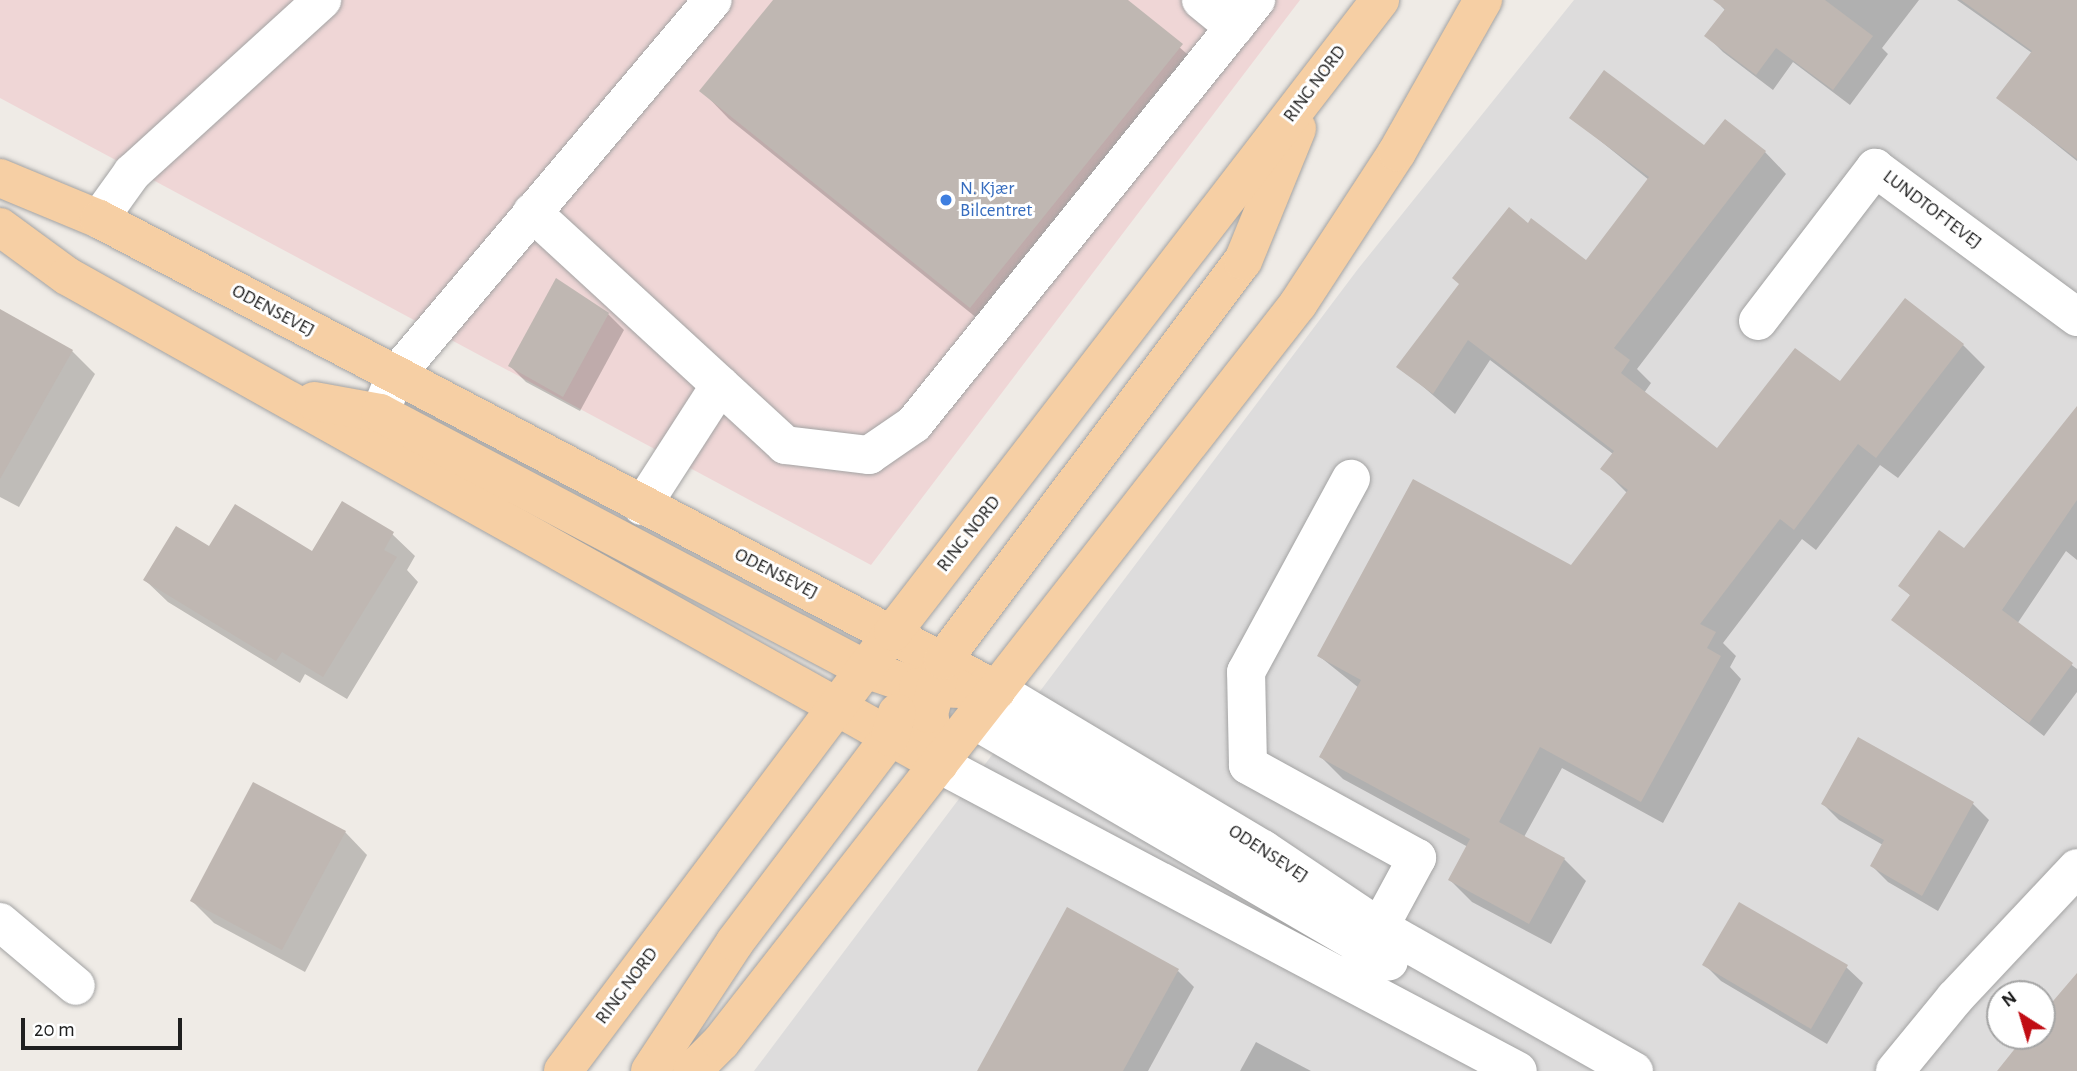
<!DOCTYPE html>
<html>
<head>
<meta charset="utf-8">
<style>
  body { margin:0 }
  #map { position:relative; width:2077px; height:1071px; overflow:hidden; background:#efebe6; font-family:"Alegreya Sans",sans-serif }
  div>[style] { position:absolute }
  .residential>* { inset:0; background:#dddcdc }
  .commercial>* { inset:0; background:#efd6d6 }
  .shadow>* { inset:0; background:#0003 }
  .building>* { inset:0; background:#bfb7b2 }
  .roads { filter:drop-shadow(0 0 2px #a3a3a3) drop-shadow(0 0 2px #a3a3a3) }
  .minor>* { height:38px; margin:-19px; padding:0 19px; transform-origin:19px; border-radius:19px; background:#fff }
  .major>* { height:38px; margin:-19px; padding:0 19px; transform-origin:19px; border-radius:19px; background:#f6cfa4 }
  .dots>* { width:19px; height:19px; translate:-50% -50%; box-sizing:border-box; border:4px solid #fff; border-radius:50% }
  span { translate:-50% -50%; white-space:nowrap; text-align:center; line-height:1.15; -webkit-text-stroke:6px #fff; paint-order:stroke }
  .street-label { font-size:19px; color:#1f1f1f }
  .shop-label { font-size:19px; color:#366cbe }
  .left { translate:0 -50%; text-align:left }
  .north { position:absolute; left:1986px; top:980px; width:70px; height:70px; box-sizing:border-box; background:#fff; border:2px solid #a5a5a5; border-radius:50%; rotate:323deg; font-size:19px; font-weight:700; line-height:28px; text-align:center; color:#1f1f1f }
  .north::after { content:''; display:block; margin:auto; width:24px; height:32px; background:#c10d14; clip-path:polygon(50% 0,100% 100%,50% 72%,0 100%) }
  .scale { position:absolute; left:21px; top:1018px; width:161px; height:32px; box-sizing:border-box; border:4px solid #1f1f1f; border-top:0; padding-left:9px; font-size:21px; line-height:24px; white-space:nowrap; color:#1f1f1f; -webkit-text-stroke:5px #fff; paint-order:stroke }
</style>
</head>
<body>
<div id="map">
  <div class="residential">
    <i style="clip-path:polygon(evenodd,1574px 0,2077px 0,2077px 1071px,754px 1071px,1358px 269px,1574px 0,2000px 994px,2042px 994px,2042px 1036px,2000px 1036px,2000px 994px)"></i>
  </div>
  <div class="commercial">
    <i style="clip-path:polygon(0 0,1300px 0,871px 565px,0 98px)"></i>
  </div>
  <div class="shadow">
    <i style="clip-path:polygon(775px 0,1125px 0,1209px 73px,998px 335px,729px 119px,702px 91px)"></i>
    <i style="clip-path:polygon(1726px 0,1919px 0,1882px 48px,1888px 54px,1850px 105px,1793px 62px,1773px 90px,1723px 52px,1707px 36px,1726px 11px,1721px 6px)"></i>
    <i style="clip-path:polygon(1957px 0,2077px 0,2077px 161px,1998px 98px,2032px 53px)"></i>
    <i style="clip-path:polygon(1572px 118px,1705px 147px,1765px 152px,1786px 174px,1637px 369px,1651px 383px,1644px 393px,1717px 451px,1840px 383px,1963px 345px,1985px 367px,1898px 478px,1880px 465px,1816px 550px,1802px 539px,1723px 643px,1736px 656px,1730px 667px,1741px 679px,1663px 823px,1562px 768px,1524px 837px,1564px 859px,1586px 881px,1551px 944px,1472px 902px,1450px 880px,1468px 847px,1343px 779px,1321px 757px,1359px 688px,1319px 656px,1571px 567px,1627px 493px,1602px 468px,1613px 454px,1490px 360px,1455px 414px,1399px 366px,1529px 225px,1586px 263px,1649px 180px)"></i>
    <i style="clip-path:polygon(0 311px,72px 351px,95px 374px,19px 507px,0 497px)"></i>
    <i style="clip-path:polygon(608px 314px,624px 330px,580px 411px,526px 382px,510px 366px)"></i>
    <i style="clip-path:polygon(2077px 427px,2077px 560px,2066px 551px,2017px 624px,2077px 669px,2077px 692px,2044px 736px,1893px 620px,1911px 596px,1901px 586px,1964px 551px)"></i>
    <i style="clip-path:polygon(392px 534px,415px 556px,407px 570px,418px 582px,347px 699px,305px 674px,300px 683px,168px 602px,145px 580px,210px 548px,313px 553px)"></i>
    <i style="clip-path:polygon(1858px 739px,1973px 804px,1989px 820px,1938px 911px,1888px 882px,1872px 866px,1883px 845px,1839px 820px,1823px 804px)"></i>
    <i style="clip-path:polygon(345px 832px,367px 855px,305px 972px,214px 923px,192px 901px)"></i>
    <i style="clip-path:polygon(1705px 965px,1846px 967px,1863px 983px,1827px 1044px,1721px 981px)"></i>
    <i style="clip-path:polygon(1178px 971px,1194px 987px,1148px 1071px,990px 1071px)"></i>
    <i style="clip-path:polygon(1256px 1042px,1311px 1071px,1240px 1071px)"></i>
  </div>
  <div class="building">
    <i style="clip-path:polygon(773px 0,1128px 0,1183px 44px,970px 308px,699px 91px)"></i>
    <i style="clip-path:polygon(1713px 0,1825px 0,1873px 36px,1833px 90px,1776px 48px,1756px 75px,1704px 36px,1725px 9px)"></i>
    <i style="clip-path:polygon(1961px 0,2077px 0,2077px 159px,1996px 98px,2032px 51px)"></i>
    <i style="clip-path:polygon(1604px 70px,1704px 145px,1725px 119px,1766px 151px,1614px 348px,1630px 360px,1621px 373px,1717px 448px,1795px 348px,1840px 381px,1905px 298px,1964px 344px,1876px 458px,1858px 444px,1794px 530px,1780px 519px,1700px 624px,1716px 632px,1707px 648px,1721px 656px,1641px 802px,1540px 747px,1499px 822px,1565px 858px,1529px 924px,1448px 880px,1470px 839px,1319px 757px,1361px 680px,1317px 656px,1413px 479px,1571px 565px,1628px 490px,1600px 469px,1614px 451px,1468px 340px,1433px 394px,1396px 367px,1459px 284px,1452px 278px,1509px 207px,1528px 223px,1531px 218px,1586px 260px,1649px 177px,1569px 118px)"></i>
    <i style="clip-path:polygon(556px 278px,609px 313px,563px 397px,508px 366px)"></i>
    <i style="clip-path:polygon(0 309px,73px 350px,0 479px)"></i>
    <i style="clip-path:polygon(2077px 406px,2077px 500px,2002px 610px,2073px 663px,2029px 723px,1891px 620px,1910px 595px,1898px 586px,1939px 530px,1964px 548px)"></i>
    <i style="clip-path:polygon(342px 501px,394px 532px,384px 550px,397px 557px,323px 677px,282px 652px,276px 661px,143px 580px,176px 526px,209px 546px,235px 504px,312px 551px)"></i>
    <i style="clip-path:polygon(1858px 737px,1974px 802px,1922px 896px,1870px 866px,1884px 840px,1821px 804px)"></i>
    <i style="clip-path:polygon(253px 782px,346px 831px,282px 950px,190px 901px)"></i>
    <i style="clip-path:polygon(1739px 902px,1848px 965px,1811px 1029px,1702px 965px)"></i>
    <i style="clip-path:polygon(1067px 907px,1179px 969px,1123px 1071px,977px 1071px)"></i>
    <i style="clip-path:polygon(2077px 973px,2077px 1071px,1997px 1071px,2025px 1036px,2042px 1036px,2042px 1014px)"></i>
  </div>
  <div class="roads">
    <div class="minor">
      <i style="left:1201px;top:0;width:43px;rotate:39.3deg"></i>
      <i style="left:532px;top:212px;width:344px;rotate:42.6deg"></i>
      <i style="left:785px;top:445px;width:85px;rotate:6.8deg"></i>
      <i style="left:869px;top:455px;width:55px;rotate:-34.6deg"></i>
      <i style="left:914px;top:424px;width:545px;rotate:-51.11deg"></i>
      <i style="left:99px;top:219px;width:57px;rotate:-54.3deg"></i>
      <i style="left:132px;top:173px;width:257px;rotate:-42.3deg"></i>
      <i style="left:1758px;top:321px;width:193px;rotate:-52.6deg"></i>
      <i style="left:1875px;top:168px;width:251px;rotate:36.4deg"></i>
      <i style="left:384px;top:445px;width:32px;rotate:-97deg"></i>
      <i style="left:380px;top:413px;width:40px;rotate:-68deg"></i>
      <i style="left:395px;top:376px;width:492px;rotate:-49.8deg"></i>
      <i style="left:642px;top:506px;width:144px;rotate:-57.2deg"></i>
      <i style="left:997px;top:690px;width:310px;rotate:30.9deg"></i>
      <i style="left:1263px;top:849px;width:140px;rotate:33.9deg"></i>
      <i style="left:1379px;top:927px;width:293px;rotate:29.5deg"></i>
      <i style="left:974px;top:720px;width:480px;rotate:30.2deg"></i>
      <i style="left:939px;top:764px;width:655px;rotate:27.93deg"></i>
      <i style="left:0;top:922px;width:99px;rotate:40.1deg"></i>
      <i style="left:1351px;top:980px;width:139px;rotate:-61.6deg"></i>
      <i style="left:1417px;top:858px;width:193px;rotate:-151.2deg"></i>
      <i style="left:1248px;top:765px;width:93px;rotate:-91.2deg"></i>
      <i style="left:1246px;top:672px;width:220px;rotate:-61.5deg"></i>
      <i style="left:1895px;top:1071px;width:94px;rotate:-50.6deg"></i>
      <i style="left:1955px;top:998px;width:178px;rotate:-46.8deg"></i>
    </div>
    <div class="major">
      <i style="left:0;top:178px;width:107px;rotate:22.5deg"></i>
      <i style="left:99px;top:219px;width:1014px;rotate:27.68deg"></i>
      <i style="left:0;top:227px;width:83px;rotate:36.2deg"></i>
      <i style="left:67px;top:276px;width:999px;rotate:29.23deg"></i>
      <i style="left:314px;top:401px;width:67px;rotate:10.3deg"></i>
      <i style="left:380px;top:413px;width:548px;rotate:27.83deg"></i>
      <i style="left:865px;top:669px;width:56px;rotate:18.8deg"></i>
      <i style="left:918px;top:687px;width:42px;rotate:2.7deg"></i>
      <i style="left:939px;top:764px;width:51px;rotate:-101.3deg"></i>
      <i style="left:929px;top:714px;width:56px;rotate:-75.5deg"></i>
      <i style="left:943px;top:660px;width:499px;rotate:-53.1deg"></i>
      <i style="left:1243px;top:261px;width:143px;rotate:-67.8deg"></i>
      <i style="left:563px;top:1071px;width:549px;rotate:-53.07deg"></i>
      <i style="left:893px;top:632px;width:798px;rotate:-52.38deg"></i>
      <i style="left:650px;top:1071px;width:154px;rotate:-56.6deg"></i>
      <i style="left:735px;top:942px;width:257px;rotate:-52.9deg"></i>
      <i style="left:890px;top:737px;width:25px;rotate:-74deg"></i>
      <i style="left:692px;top:1071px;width:41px;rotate:-45deg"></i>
      <i style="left:721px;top:1042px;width:937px;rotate:-51.98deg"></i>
      <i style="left:1298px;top:304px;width:181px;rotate:-56.9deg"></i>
      <i style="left:1397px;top:152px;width:175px;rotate:-60.5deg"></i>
    </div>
  </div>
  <div class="dots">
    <i style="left:946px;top:200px;background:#3f7fe0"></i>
  </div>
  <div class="street-label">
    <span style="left:1315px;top:84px;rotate:-53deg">RING NORD</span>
    <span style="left:1932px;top:210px;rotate:37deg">LUNDTOFTEVEJ</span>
    <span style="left:273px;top:311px;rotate:28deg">ODENSEVEJ</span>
    <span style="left:969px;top:534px;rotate:-52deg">RING NORD</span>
    <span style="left:776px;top:574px;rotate:27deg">ODENSEVEJ</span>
    <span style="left:1268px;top:854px;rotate:33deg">ODENSEVEJ</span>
    <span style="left:627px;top:986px;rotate:-53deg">RING NORD</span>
  </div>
  <div class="shop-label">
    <span class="left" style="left:960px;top:200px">N. Kjær<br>Bilcentret</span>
  </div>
  <div class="north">N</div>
  <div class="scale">20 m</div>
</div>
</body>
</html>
